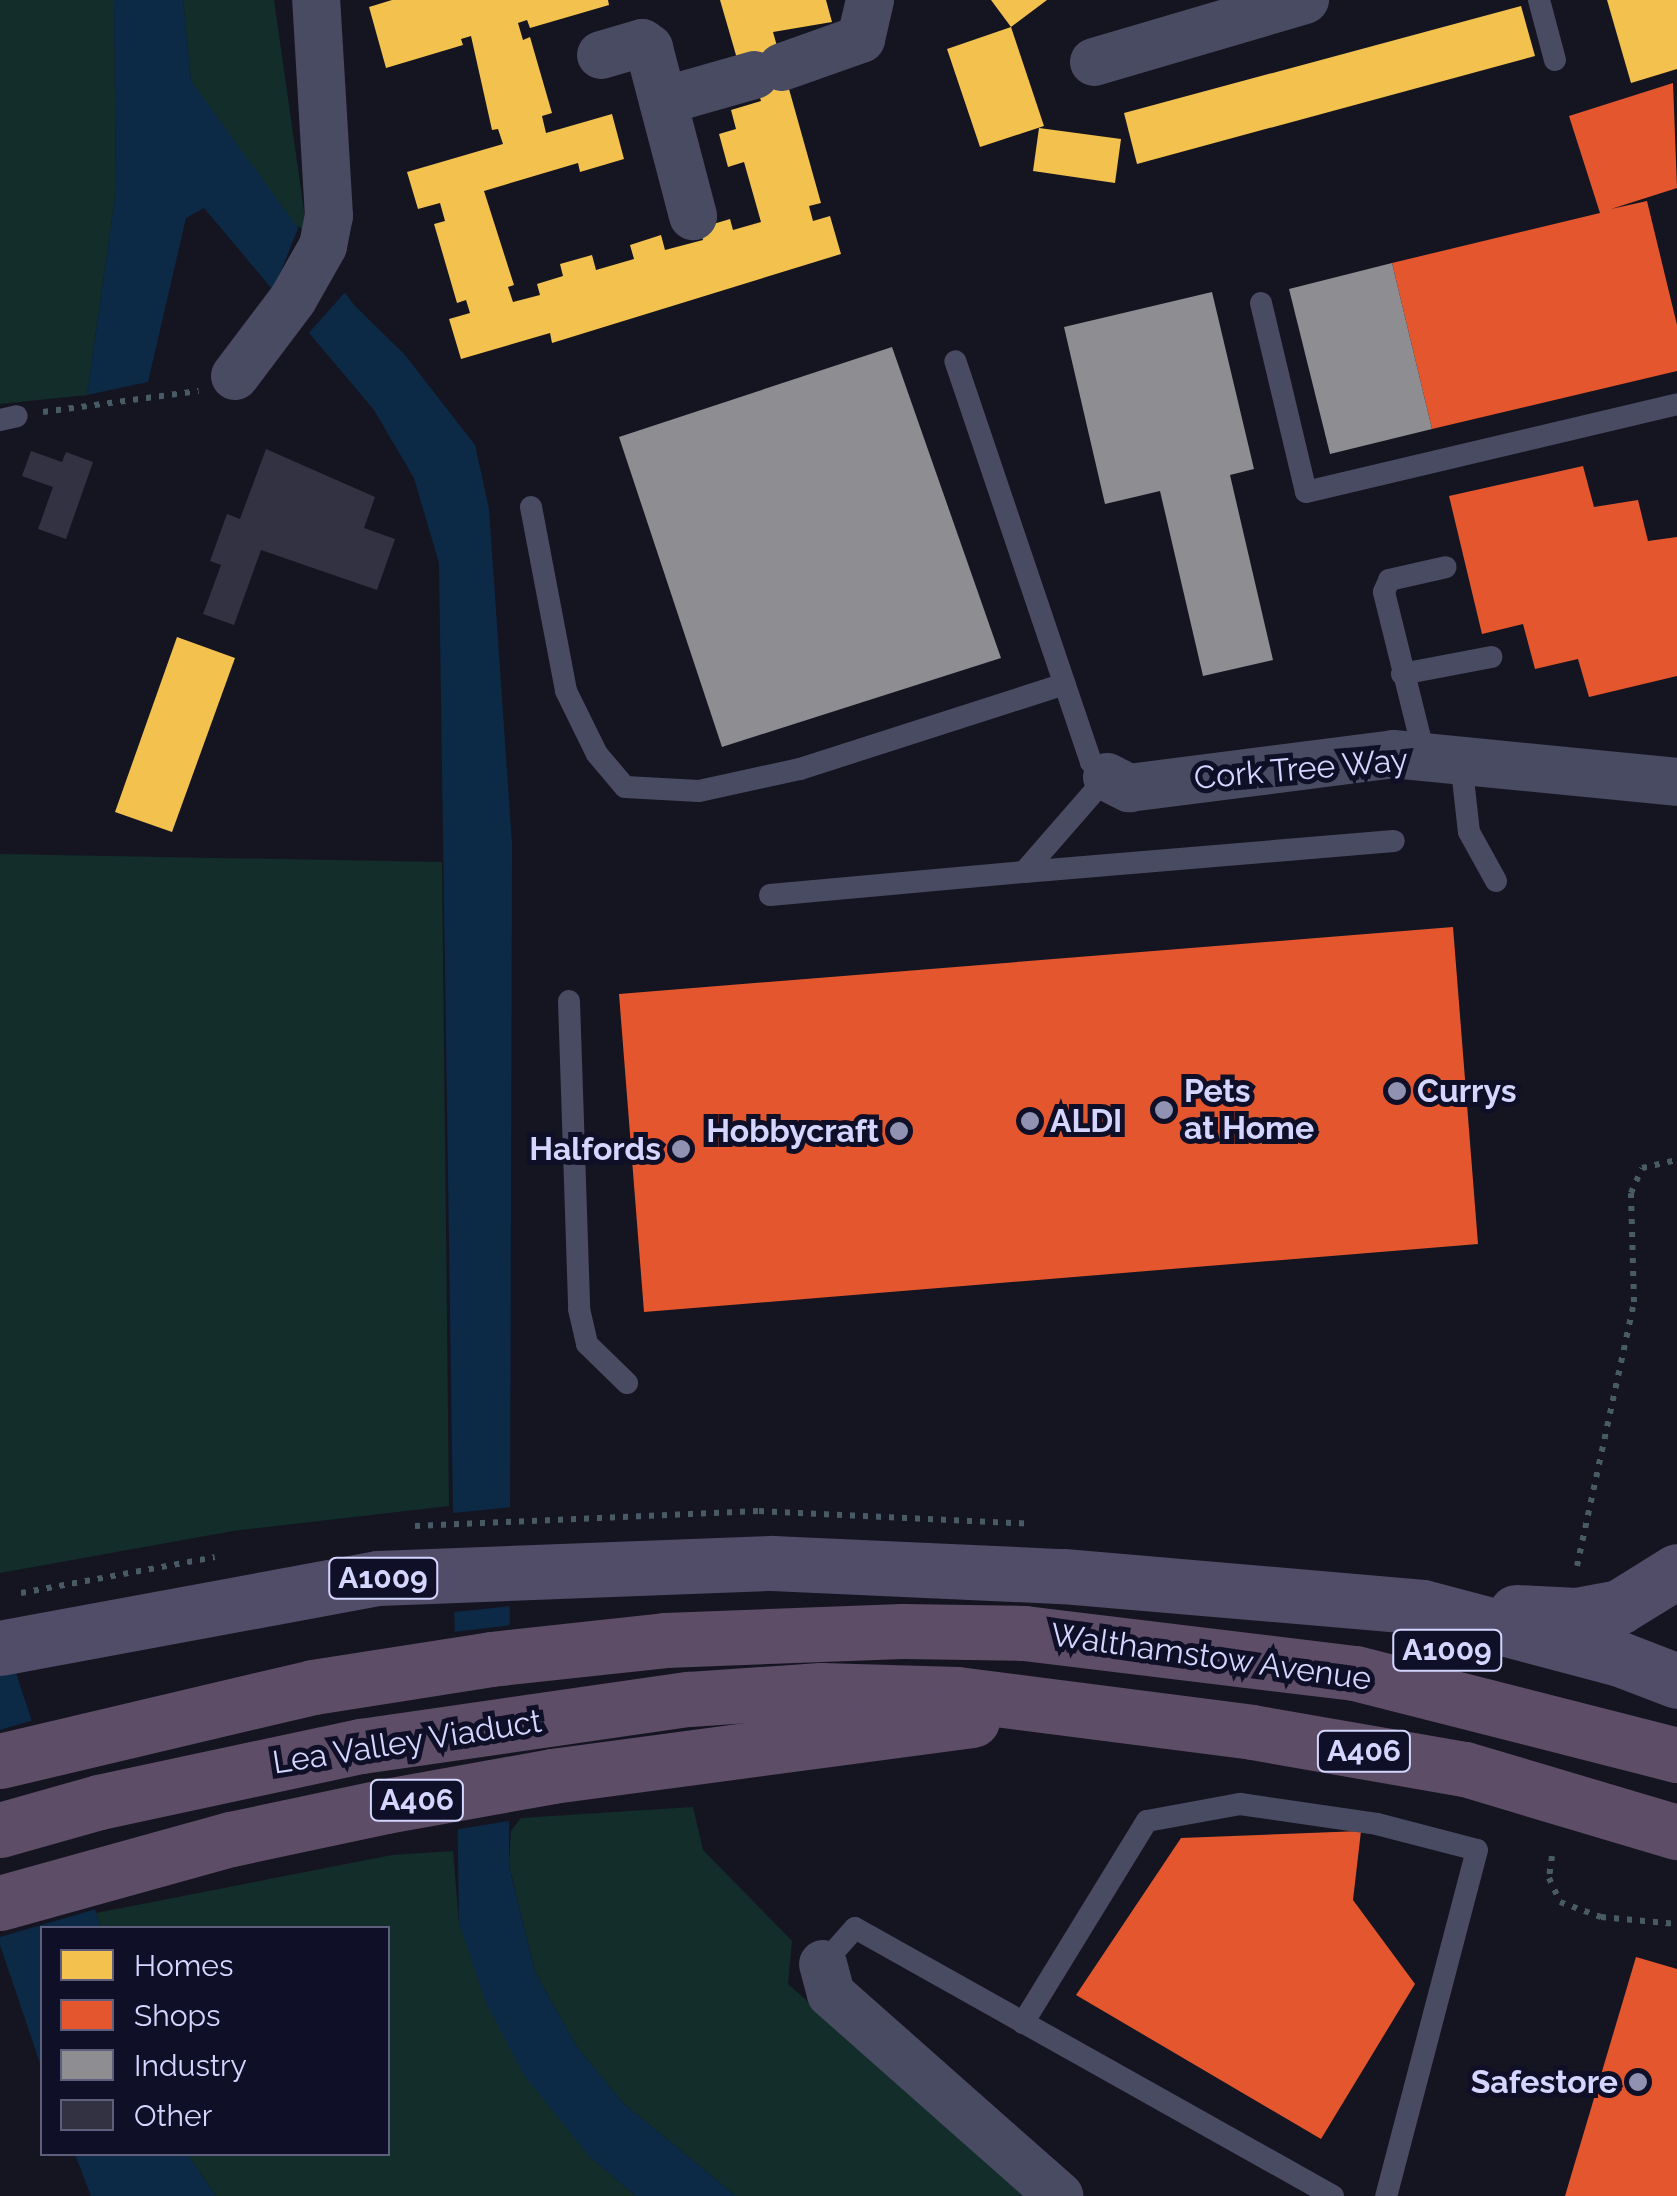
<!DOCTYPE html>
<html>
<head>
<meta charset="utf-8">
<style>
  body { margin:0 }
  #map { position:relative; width:1677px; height:2196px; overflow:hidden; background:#151521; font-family:Raleway,sans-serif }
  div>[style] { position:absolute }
  .green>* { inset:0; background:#122d2a }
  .water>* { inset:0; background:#0c2a46 }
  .pier>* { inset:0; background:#151521 }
  .homes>* { inset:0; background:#f2c14e }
  .shops>* { inset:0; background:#e4572e }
  .industry>* { inset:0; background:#8d8d92 }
  .building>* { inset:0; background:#333243 }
  .path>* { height:6px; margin-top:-3px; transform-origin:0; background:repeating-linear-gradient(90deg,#485b65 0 5px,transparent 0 13px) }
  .lane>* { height:22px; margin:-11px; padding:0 11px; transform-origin:11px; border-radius:11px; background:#494b62 }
  .street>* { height:48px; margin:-24px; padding:0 24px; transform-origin:24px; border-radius:24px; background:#494b62 }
  .primary>* { height:55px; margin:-27.5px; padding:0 27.5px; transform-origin:27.5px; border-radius:27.5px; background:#514c68 }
  .highway>* { height:55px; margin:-27.5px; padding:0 27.5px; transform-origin:27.5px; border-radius:27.5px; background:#5e4d67 }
  .dots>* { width:28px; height:28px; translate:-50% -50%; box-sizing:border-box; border:5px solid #0f0f27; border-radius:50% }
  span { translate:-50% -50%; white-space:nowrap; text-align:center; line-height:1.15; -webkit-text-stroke:10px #0f0f27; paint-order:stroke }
  .shield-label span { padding:2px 8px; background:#0f0f27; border:2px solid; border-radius:8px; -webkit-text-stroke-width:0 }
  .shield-label { font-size:30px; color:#d4d6ff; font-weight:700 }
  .street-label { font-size:32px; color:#d4d6ff }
  .poi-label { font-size:32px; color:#d4d6ff; font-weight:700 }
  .left { translate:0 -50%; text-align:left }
  .right { translate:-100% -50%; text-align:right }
  .legend { position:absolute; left:40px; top:1926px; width:350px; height:230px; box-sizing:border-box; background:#0f0f27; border:2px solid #5e5f7d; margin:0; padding:12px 18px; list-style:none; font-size:30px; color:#d4d6ff }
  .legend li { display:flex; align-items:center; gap:20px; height:50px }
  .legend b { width:50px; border:2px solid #5e5f7d }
</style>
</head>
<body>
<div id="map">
  <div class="green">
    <i style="clip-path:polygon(0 0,114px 0,116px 191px,87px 395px,0 404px)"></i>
    <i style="clip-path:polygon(183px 0,274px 0,308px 239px,264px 190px,191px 81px)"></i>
    <i style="clip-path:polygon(0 854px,442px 862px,449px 1506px,233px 1531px,0 1573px)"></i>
    <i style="clip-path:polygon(693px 1807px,703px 1850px,792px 1941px,788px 1984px,1027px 2196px,736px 2196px,623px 2103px,577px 2047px,535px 1972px,509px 1865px,511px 1831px,521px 1818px)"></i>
    <i style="clip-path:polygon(453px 1851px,459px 1923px,589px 2156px,636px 2196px,216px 2196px,187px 2154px,388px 2154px,388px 1928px,101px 1928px,96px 1913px,392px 1855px)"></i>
  </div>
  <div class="water">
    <i style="clip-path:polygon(114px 0,183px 0,191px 81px,354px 305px,405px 355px,475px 445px,489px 509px,512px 844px,509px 1866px,535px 1972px,577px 2047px,623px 2103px,736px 2196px,636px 2196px,589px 2156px,524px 2075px,486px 2003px,459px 1923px,439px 563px,414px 478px,374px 410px,204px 208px,186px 218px,148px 382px,87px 395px,116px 191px)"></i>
    <i style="clip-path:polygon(0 1625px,101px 1928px,42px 1928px,42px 2069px,0 1945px)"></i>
    <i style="clip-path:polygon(75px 2154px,187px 2154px,216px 2196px,91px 2196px)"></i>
  </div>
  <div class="pier">
    <i style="clip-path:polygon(299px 226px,348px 289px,306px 336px,271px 296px)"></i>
    <i style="clip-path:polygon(512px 1507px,513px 1606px,445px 1613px,444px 1514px)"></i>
    <i style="clip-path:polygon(513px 1625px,515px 1820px,448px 1831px,445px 1633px)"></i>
    <i style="clip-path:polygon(37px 1719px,100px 1908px,0 1937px,0 1730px)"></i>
  </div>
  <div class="homes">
    <i style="clip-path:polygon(392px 0,608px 0,609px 5px,530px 28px,527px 20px,518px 23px,523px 40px,530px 37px,552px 113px,542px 116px,546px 133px,612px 114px,624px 159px,580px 172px,578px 163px,484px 191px,514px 285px,508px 287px,513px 302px,540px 295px,537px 284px,563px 276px,560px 264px,592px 255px,596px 270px,634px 259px,630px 245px,661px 235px,665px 250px,703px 240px,700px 228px,730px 219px,733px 230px,761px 222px,744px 162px,728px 167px,719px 134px,736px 129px,731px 110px,761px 101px,749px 60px,738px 62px,720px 0,826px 0,832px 22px,773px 32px,821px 203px,809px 206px,813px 221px,830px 216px,841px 254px,552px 343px,550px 333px,461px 359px,449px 319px,470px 313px,466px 300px,457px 303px,434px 224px,445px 221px,440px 203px,418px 209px,407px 172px,503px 144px,498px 129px,492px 130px,471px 36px,461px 39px,463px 45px,386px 68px,369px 7px)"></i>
    <i style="clip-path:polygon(991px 0,1047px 0,1011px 27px,1044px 126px,980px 147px,947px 49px,1011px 27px)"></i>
    <i style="clip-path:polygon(1607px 0,1677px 0,1677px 69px,1631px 83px)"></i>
    <i style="clip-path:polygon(1521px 6px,1535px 56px,1137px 164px,1124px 113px)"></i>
    <i style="clip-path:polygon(1039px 128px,1121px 139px,1115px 183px,1033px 171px)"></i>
    <i style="clip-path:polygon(177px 637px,235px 658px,172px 832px,115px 812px)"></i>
  </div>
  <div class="shops">
    <i style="clip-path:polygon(1673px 83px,1677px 188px,1611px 209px,1647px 201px,1677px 325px,1677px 371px,1432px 429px,1392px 263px,1600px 213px,1569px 116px)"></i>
    <i style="clip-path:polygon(1583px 466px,1594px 507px,1638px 500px,1648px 541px,1677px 537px,1677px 676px,1589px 697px,1578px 659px,1535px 669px,1523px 624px,1482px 634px,1449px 496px)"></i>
    <i style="clip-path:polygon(1453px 927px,1478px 1244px,644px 1312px,619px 994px)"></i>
    <i style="clip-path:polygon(1361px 1831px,1353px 1900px,1415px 1984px,1321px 2139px,1076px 1995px,1181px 1838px)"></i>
    <i style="clip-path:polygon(1636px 1957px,1677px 1969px,1677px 2196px,1565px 2196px)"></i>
  </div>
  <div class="industry">
    <i style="clip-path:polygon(1392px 263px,1432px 429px,1330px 454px,1289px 289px)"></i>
    <i style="clip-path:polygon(1212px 292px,1254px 469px,1230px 475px,1273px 660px,1203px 676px,1160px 491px,1105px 504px,1064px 327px)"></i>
    <i style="clip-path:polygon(892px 347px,1001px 658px,722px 747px,619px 437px)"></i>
  </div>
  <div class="building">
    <i style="clip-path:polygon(266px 449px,375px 497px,364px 528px,395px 539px,377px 590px,261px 550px,234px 625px,203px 614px,221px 565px,210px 561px,227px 514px,240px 519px)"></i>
    <i style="clip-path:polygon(31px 451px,62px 462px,66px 452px,93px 462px,66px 539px,38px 529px,53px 487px,22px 476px)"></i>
  </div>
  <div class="path">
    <i style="left:43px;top:412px;width:157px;rotate:-7.7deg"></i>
    <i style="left:415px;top:1526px;width:344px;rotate:-2.5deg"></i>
    <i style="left:759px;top:1511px;width:273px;rotate:2.7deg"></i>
    <i style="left:1577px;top:1566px;width:270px;rotate:-77.8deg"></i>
    <i style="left:1634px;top:1302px;width:109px;rotate:-91.6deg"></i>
    <i style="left:1631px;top:1193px;width:27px;rotate:-66deg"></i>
    <i style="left:1642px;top:1168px;width:36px;rotate:-13deg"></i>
    <i style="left:21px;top:1593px;width:197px;rotate:-10.5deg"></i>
    <i style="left:1552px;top:1856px;width:22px;rotate:98deg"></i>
    <i style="left:1549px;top:1878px;width:26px;rotate:65deg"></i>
    <i style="left:1560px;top:1902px;width:44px;rotate:20.1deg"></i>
    <i style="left:1601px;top:1917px;width:76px;rotate:5.3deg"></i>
  </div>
  <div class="lane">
    <i style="left:1539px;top:0;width:62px;rotate:75.1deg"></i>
    <i style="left:1261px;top:303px;width:194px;rotate:76.6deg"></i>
    <i style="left:1306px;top:492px;width:381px;rotate:-13.3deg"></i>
    <i style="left:0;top:420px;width:17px;rotate:-13deg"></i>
    <i style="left:531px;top:507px;width:187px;rotate:79.2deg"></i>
    <i style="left:566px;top:691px;width:70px;rotate:63.8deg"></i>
    <i style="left:597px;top:754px;width:43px;rotate:49.7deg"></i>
    <i style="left:625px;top:787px;width:74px;rotate:3.1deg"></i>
    <i style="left:699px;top:791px;width:103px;rotate:-12.3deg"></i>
    <i style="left:800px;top:769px;width:278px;rotate:-17.8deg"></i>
    <i style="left:1402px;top:674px;width:91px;rotate:-10.8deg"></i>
    <i style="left:1425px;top:758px;width:171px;rotate:-103.9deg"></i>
    <i style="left:1384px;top:592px;width:13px;rotate:-67deg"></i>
    <i style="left:1389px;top:580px;width:58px;rotate:-12.8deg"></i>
    <i style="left:1461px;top:761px;width:71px;rotate:83.6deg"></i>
    <i style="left:1469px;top:832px;width:56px;rotate:61.1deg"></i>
    <i style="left:1024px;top:872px;width:371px;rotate:-4.8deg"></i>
    <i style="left:770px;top:895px;width:255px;rotate:-5.2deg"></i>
    <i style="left:1024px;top:872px;width:126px;rotate:-48.9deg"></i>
    <i style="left:1107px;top:777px;width:22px;rotate:-137deg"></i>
    <i style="left:1091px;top:762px;width:423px;rotate:-108.7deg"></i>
    <i style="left:569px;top:1001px;width:308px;rotate:88.1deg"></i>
    <i style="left:579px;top:1309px;width:36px;rotate:77deg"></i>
    <i style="left:587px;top:1344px;width:56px;rotate:44.3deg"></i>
    <i style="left:823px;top:1964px;width:48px;rotate:-48.4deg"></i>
    <i style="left:855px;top:1928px;width:548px;rotate:29.28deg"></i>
    <i style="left:1023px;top:2023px;width:237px;rotate:-58.5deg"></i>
    <i style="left:1147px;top:1821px;width:95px;rotate:-10.4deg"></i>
    <i style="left:1240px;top:1804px;width:138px;rotate:8.3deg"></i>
    <i style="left:1377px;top:1824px;width:103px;rotate:14.6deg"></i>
    <i style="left:1477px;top:1850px;width:358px;rotate:104.7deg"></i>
  </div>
  <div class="street">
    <i style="left:601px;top:55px;width:43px;rotate:-16.3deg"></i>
    <i style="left:642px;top:43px;width:9px;rotate:36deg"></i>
    <i style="left:649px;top:48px;width:174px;rotate:75.3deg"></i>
    <i style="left:1094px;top:62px;width:220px;rotate:-16.4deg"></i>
    <i style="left:782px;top:67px;width:84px;rotate:-19.5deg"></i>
    <i style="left:861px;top:39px;width:40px;rotate:-77deg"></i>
    <i style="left:663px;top:101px;width:95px;rotate:-15.9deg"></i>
    <i style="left:235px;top:376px;width:96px;rotate:-53deg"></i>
    <i style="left:293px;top:299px;width:61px;rotate:-60.5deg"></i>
    <i style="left:323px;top:246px;width:31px;rotate:-79deg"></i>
    <i style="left:329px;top:216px;width:216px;rotate:-93.4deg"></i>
    <i style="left:1107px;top:777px;width:25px;rotate:27deg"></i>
    <i style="left:1129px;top:788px;width:266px;rotate:-7.3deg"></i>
    <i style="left:1393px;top:754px;width:285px;rotate:5.6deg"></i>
    <i style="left:823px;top:1964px;width:31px;rotate:75deg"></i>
    <i style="left:831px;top:1994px;width:305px;rotate:41.5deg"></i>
  </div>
  <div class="primary">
    <i style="left:1516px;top:1612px;width:60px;rotate:2.9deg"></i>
    <i style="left:1576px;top:1615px;width:44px;rotate:-10.5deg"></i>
    <i style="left:1619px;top:1607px;width:68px;rotate:-31.8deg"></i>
    <i style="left:0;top:1648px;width:384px;rotate:-10.5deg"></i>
    <i style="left:378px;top:1578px;width:394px;rotate:-2.2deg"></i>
    <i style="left:772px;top:1563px;width:291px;rotate:2.6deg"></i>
    <i style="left:1063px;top:1576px;width:361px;rotate:4.9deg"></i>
    <i style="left:1423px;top:1607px;width:204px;rotate:14.8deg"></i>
    <i style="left:1620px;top:1659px;width:61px;rotate:21.1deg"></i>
  </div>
  <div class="highway">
    <i style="left:0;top:1761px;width:322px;rotate:-13.3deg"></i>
    <i style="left:313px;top:1687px;width:180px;rotate:-8.9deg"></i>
    <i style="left:491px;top:1659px;width:175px;rotate:-6.2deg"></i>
    <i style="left:665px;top:1640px;width:237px;rotate:-2.2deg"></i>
    <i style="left:902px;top:1631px;width:122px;rotate:0.9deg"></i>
    <i style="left:1024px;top:1633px;width:333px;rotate:6.9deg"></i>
    <i style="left:1355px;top:1673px;width:332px;rotate:14.3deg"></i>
    <i style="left:0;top:1830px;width:103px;rotate:-15.8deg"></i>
    <i style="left:99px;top:1802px;width:268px;rotate:-12.1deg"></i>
    <i style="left:361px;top:1746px;width:331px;rotate:-8.2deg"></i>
    <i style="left:689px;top:1699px;width:132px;rotate:-3.9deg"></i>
    <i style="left:821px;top:1690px;width:136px;rotate:1.7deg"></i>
    <i style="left:957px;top:1694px;width:297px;rotate:7.3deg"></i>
    <i style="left:1252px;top:1732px;width:216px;rotate:9.9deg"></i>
    <i style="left:1465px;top:1769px;width:221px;rotate:16.6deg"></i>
    <i style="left:0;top:1903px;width:240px;rotate:-15.5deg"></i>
    <i style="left:231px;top:1839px;width:158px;rotate:-12deg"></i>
    <i style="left:386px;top:1806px;width:169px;rotate:-10.2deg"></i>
    <i style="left:552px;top:1776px;width:424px;rotate:-7.6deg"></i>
  </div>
  <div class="dots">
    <i style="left:1397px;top:1091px;background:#9192b1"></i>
    <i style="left:1164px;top:1110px;background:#9192b1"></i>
    <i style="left:1030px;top:1121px;background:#9192b1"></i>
    <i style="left:899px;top:1131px;background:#9192b1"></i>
    <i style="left:681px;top:1149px;background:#9192b1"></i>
    <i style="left:1638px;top:2082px;background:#9192b1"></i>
  </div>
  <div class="shield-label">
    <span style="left:383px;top:1578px">A1009</span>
    <span style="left:1447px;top:1650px">A1009</span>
    <span style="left:1364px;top:1751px">A406</span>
    <span style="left:417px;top:1800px">A406</span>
  </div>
  <div class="street-label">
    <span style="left:1301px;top:769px;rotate:-5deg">Cork Tree Way</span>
    <span style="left:1211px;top:1657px;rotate:8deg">Walthamstow Avenue</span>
    <span style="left:407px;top:1742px;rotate:-9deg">Lea Valley Viaduct</span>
  </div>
  <div class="poi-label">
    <span class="left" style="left:1417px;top:1091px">Currys</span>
    <span class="left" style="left:1184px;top:1110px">Pets<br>at Home</span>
    <span class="left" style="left:1050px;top:1121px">ALDI</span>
    <span class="right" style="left:879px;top:1131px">Hobbycraft</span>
    <span class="right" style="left:661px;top:1149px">Halfords</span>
    <span class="right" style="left:1618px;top:2082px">Safestore</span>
  </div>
  <ul class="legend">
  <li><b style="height:28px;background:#f2c14e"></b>Homes</li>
  <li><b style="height:28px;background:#e4572e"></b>Shops</li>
  <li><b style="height:28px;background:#8d8d92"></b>Industry</li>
  <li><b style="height:28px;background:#333243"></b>Other</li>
  </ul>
</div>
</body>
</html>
